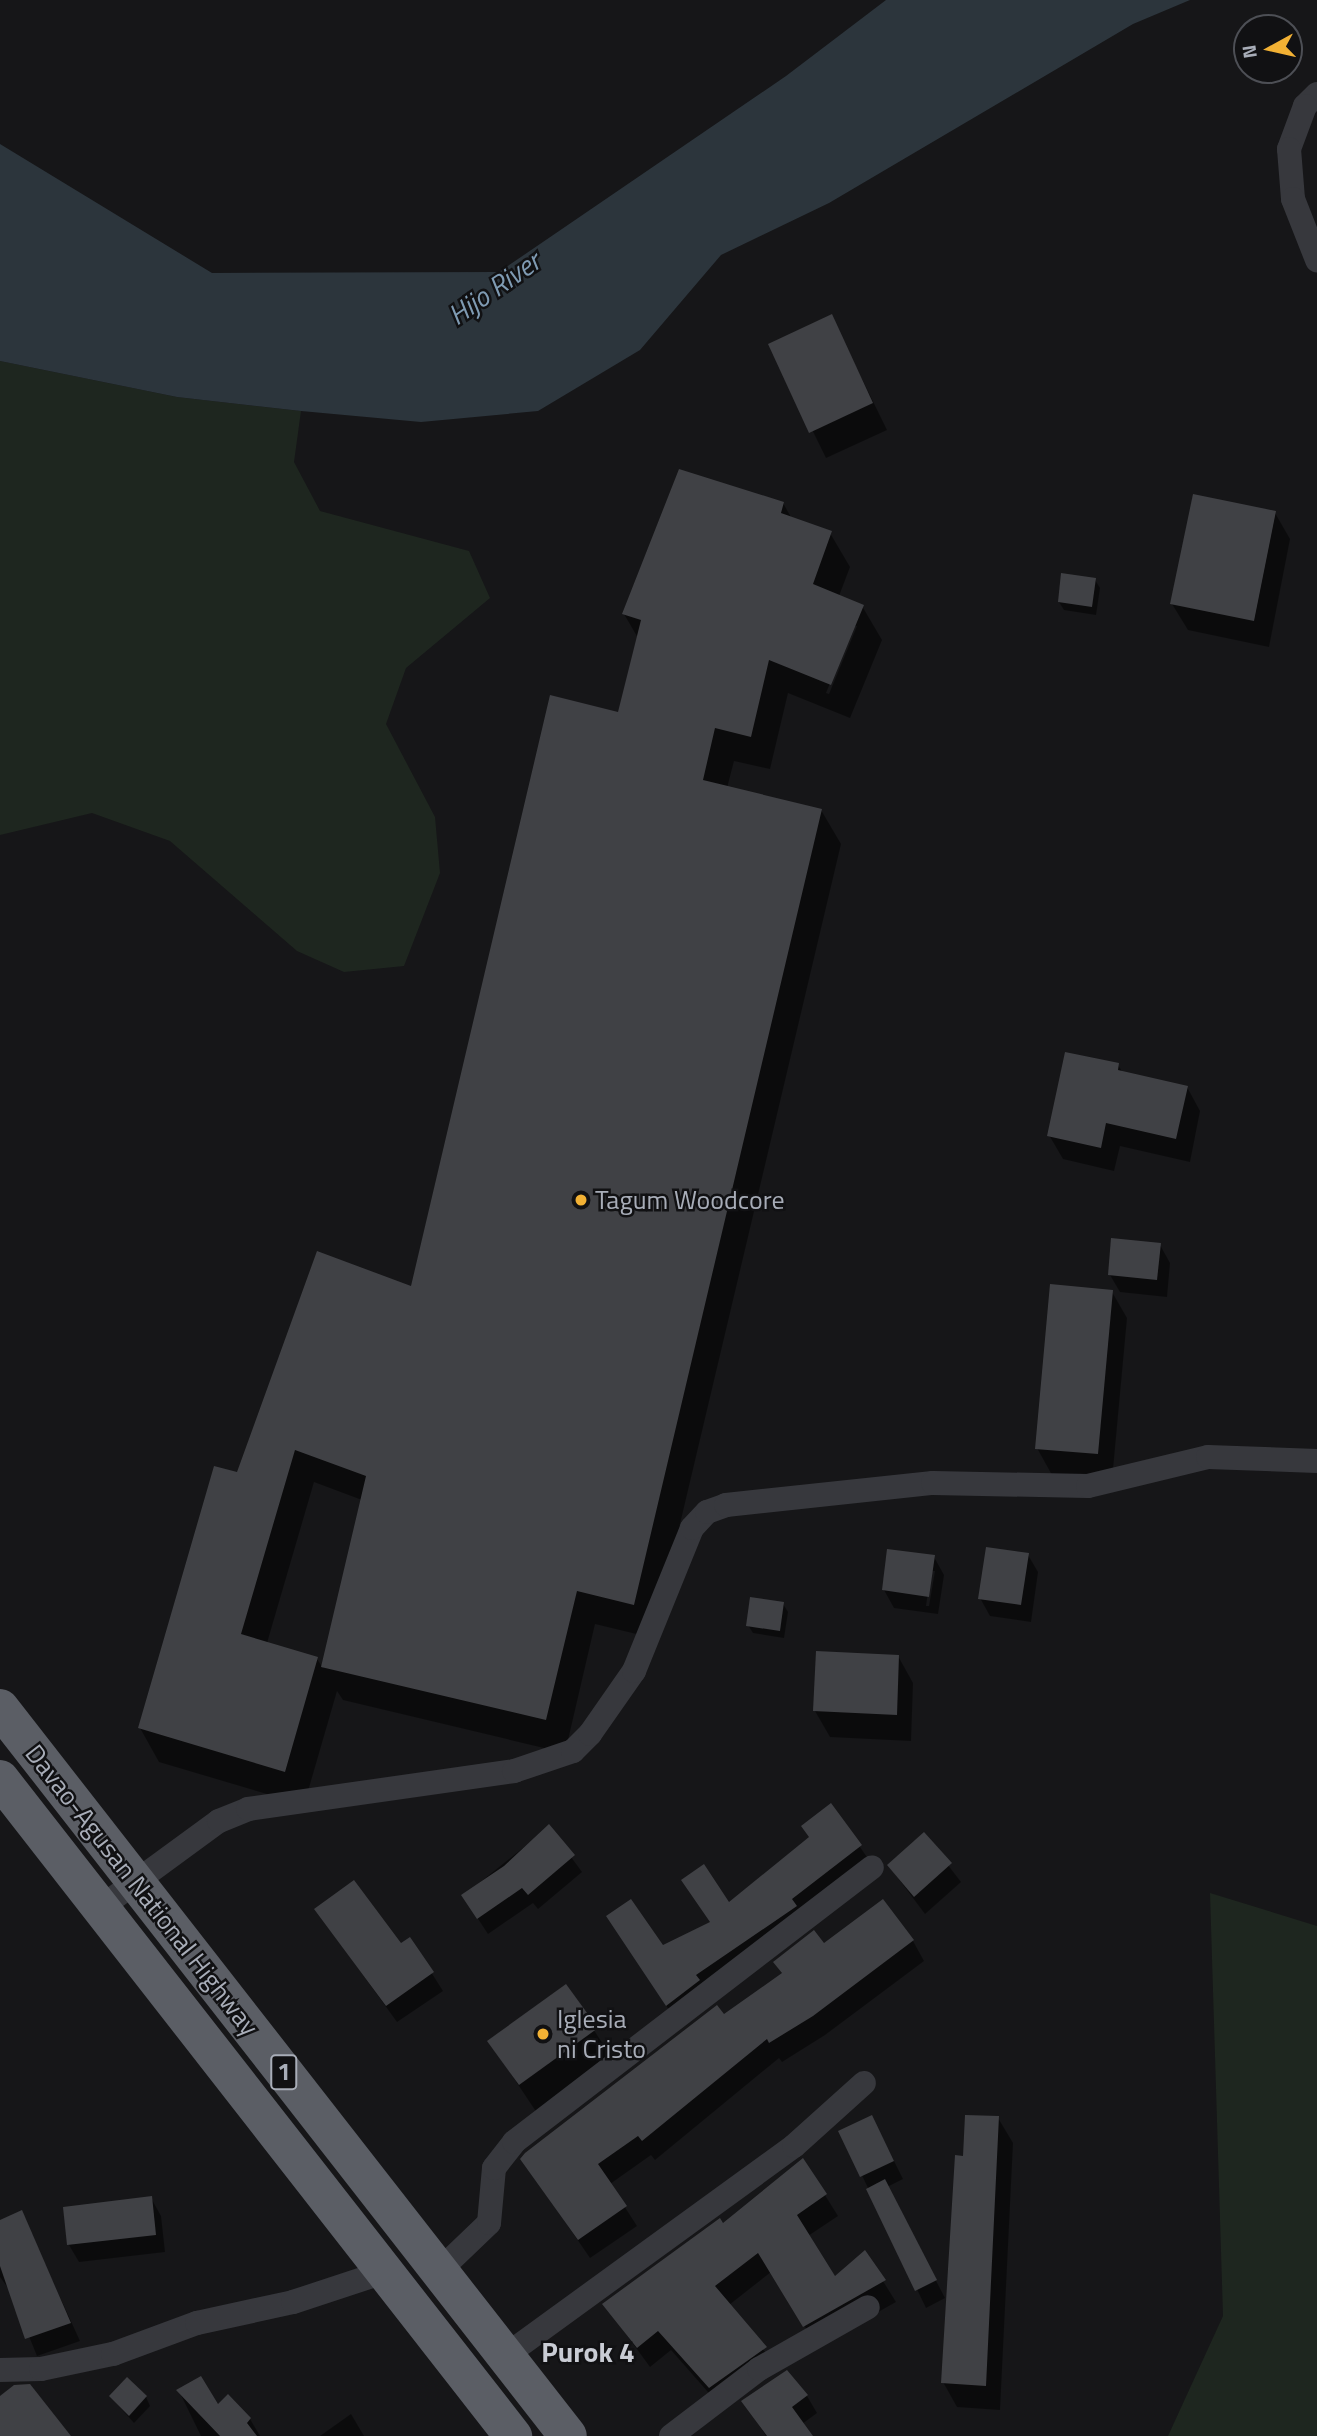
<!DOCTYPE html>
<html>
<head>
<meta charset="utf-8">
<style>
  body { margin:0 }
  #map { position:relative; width:1317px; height:2436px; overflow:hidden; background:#161618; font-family:"Titillium Web",sans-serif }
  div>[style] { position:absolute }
  .green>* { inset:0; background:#1e261f }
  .water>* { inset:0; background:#2c353c }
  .shadow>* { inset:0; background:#0007 }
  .building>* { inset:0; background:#404145 }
  .minor>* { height:24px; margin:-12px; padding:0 12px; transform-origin:12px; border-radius:12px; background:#37383d }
  .trunk>* { height:38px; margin:-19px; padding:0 19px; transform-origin:19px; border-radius:19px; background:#5b5e65 }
  .dots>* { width:19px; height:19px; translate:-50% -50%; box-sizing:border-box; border:4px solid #111113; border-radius:50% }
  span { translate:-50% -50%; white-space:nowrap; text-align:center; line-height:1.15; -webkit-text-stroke:5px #111113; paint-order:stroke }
  .shield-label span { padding:2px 5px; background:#111113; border:2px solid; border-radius:5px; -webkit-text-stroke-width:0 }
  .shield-label { font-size:24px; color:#a8adb8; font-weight:700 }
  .poi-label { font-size:26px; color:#a8adb8 }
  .left { translate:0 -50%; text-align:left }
  .street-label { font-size:26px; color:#a8adb8 }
  .water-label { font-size:28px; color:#7f9bb3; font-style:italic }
  .neighbourhood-label { font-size:28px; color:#c9ccd4; font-weight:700 }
  .north { position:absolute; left:1233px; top:14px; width:70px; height:70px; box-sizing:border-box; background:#111113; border:2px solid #4d4f55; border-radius:50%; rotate:262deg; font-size:19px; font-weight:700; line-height:28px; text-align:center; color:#a8adb8 }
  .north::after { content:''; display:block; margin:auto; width:24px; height:32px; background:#f2b134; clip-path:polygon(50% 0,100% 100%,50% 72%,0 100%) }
</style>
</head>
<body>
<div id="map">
  <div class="green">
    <i style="clip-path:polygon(0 361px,177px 397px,301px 411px,294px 462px,320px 511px,469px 551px,490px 598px,406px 668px,386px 724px,435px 817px,440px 873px,404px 966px,344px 972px,297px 951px,170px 841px,92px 813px,0 835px)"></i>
    <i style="clip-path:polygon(1210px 1893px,1317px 1926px,1317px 2436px,1168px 2436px,1223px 2316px)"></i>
  </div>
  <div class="water">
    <i style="clip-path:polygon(886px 0,1190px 0,1133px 24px,829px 203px,721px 255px,640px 350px,538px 411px,421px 422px,301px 411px,177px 397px,0 361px,0 144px,212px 273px,499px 272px,786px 76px)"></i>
  </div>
  <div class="shadow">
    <i style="clip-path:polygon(831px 316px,887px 430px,826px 458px,770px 344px)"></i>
    <i style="clip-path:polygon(evenodd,783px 503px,792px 519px,830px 533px,850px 567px,839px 596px,862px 606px,882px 640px,850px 718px,788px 693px,770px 769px,734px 761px,727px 788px,821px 810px,841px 844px,653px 1638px,595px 1624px,565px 1753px,343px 1700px,337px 1691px,304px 1805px,159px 1762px,140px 1728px,238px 1475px,412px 1288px,620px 714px,638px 638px,624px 614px,783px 503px,853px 626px,857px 626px,829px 694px,826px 693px,853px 626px,783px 503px,314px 1482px,362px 1500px,323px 1668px,317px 1659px,267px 1643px,314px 1482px)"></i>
    <i style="clip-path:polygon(1275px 513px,1290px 539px,1269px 647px,1188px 630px,1172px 604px)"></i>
    <i style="clip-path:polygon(1095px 580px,1100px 588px,1096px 615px,1064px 610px,1059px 602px)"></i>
    <i style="clip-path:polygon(1118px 1065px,1123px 1073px,1187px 1087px,1200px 1111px,1190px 1162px,1120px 1146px,1114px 1171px,1063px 1159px,1049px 1135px)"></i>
    <i style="clip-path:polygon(1160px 1245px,1170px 1263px,1167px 1297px,1120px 1292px,1110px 1275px)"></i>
    <i style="clip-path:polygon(1112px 1292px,1127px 1318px,1112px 1480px,1052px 1475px,1037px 1448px)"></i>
    <i style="clip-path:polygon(1028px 1555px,1038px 1572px,1031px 1622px,990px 1616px,980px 1598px)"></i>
    <i style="clip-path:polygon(evenodd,934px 1557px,944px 1575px,938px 1614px,894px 1608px,884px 1590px,934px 1557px,931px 1571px,935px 1571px,929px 1606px,926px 1606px,931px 1571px)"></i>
    <i style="clip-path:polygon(783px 1604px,788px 1612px,784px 1638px,753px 1633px,748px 1625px)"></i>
    <i style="clip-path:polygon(898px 1656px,913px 1683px,911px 1741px,830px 1737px,815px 1711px)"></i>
    <i style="clip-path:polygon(831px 1805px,871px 1863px,677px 2022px,608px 1917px,662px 1947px,711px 1923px,810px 1838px)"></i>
    <i style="clip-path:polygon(549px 1827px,582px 1872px,538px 1909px,533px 1903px,488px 1934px,463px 1896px)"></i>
    <i style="clip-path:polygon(924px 1834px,961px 1882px,925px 1914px,889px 1866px)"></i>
    <i style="clip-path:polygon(316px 1910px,400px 1946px,410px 1939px,443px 1991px,397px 2022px)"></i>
    <i style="clip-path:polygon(913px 1941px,924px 1961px,825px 2035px,782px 2062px,779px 2058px,655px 2160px,651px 2155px,610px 2184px,637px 2226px,590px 2258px,522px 2159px,783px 1975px,776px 1962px,823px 1945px)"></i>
    <i style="clip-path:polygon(565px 1986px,616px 2064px,541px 2119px,489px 2041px)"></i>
    <i style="clip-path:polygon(872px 2117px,903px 2179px,887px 2187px,945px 2298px,926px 2308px,841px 2132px)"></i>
    <i style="clip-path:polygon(998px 2118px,1013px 2143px,1000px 2410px,957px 2407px,943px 2382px,965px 2158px)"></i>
    <i style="clip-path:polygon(803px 2160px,838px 2216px,808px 2236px,835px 2279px,865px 2252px,896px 2302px,817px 2346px,771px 2272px,729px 2305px,778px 2369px,722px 2408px,671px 2350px,650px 2367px,604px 2304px,723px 2226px)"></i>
    <i style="clip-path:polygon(151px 2198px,161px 2216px,165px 2252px,79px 2262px,69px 2245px)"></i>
    <i style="clip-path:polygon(21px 2212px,80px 2341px,37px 2356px,11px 2292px,0 2277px,0 2222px)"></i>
    <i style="clip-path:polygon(179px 2391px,250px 2419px,260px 2436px,201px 2436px)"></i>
    <i style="clip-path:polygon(807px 2396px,817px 2413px,802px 2424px,811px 2436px,766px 2436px,744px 2402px)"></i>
    <i style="clip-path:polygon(111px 2397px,146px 2397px,150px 2406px,134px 2423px)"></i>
    <i style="clip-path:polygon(351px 2414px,364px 2436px,320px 2436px)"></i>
  </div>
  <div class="building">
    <i style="clip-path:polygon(832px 314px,873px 403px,809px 433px,768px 344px)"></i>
    <i style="clip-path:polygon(679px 469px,784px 502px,781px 513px,832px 531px,813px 584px,864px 605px,831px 685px,769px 660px,751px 737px,715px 728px,703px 780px,822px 809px,634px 1605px,577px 1591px,546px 1720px,321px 1667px,366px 1476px,295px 1450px,241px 1634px,318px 1657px,285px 1772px,138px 1728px,214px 1466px,237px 1472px,317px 1251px,411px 1286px,550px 695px,618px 712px,641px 620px,622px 614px)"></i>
    <i style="clip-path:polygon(1193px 494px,1276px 511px,1254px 621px,1170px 604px)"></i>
    <i style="clip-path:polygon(1061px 573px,1096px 578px,1092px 607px,1058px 602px)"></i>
    <i style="clip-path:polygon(1065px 1052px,1119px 1063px,1118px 1070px,1188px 1086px,1176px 1139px,1106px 1123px,1101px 1148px,1047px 1136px)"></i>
    <i style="clip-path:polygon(1111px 1238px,1161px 1243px,1157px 1280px,1108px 1275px)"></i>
    <i style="clip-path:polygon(1050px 1284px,1113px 1290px,1098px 1454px,1035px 1449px)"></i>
    <i style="clip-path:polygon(986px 1547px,1029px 1553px,1021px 1605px,978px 1599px)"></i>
    <i style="clip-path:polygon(887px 1549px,935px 1555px,929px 1597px,882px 1590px)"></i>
    <i style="clip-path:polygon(750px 1597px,784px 1602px,780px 1631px,746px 1626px)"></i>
    <i style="clip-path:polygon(816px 1651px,899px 1655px,897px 1715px,813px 1711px)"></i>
    <i style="clip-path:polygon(831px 1803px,862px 1845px,792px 1899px,797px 1906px,696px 1975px,700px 1980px,666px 2006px,606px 1916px,631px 1899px,663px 1945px,710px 1922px,681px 1880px,704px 1864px,729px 1902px,809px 1837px,801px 1826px)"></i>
    <i style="clip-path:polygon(549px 1824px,575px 1855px,528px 1895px,522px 1888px,477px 1919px,461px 1895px,504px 1866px)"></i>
    <i style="clip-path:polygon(924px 1832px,952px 1863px,914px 1897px,887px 1865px)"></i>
    <i style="clip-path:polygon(354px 1880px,401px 1943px,410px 1937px,434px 1972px,386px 2006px,314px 1909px)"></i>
    <i style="clip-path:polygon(883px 1899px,914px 1940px,813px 2016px,769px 2043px,767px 2039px,642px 2141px,638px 2136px,598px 2164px,627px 2206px,578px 2240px,520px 2159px,525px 2153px,717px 2005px,724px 2014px,782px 1973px,773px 1962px,814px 1930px,824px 1943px)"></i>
    <i style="clip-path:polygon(566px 1984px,598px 2028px,519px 2085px,487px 2041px)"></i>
    <i style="clip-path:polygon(872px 2115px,894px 2161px,860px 2177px,838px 2131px)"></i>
    <i style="clip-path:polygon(965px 2115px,999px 2116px,986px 2386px,941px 2383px,955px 2155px,963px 2156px)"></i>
    <i style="clip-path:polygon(803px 2158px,827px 2194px,797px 2215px,835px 2276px,865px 2250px,886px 2280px,803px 2327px,758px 2253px,715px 2286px,767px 2347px,709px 2388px,658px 2331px,637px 2348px,602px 2304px,720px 2218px,723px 2223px)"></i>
    <i style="clip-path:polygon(885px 2179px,937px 2280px,915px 2291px,866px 2189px)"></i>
    <i style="clip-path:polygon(152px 2196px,156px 2235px,67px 2245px,63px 2207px)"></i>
    <i style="clip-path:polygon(22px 2210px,71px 2323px,25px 2339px,0 2266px,0 2220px)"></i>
    <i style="clip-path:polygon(787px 2370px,808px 2395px,792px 2407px,813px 2436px,767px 2436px,741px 2401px)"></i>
    <i style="clip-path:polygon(201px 2376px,218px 2404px,228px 2394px,251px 2418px,247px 2423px,257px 2436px,220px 2436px,176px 2390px)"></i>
    <i style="clip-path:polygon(127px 2377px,147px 2396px,129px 2416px,109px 2396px)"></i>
    <i style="clip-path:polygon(30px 2384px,71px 2436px,0 2436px,0 2396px,14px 2385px)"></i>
  </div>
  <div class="minor">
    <i style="left:1317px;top:94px;width:17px;rotate:135deg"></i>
    <i style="left:1305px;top:106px;width:46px;rotate:110.4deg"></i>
    <i style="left:1289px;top:149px;width:50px;rotate:85.4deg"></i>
    <i style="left:1293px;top:199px;width:66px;rotate:68.5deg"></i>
    <i style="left:100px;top:1908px;width:147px;rotate:-36.2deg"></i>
    <i style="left:219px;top:1821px;width:31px;rotate:-22deg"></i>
    <i style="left:248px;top:1809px;width:269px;rotate:-8.1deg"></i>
    <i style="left:514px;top:1771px;width:62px;rotate:-18.7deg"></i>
    <i style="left:573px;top:1751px;width:24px;rotate:-45deg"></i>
    <i style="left:590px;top:1734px;width:77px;rotate:-55.1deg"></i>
    <i style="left:634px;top:1671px;width:154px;rotate:-67.9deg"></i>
    <i style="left:692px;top:1528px;width:22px;rotate:-47deg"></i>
    <i style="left:707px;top:1512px;width:20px;rotate:-20deg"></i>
    <i style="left:726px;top:1505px;width:208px;rotate:-6.1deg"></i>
    <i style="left:933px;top:1483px;width:155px;rotate:1.1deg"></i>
    <i style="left:1088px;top:1486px;width:123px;rotate:-13.6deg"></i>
    <i style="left:1208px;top:1457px;width:109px;rotate:2.1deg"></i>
    <i style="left:439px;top:2271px;width:69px;rotate:-43.8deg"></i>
    <i style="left:489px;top:2223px;width:55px;rotate:-84.8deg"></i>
    <i style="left:494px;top:2168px;width:33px;rotate:-52deg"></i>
    <i style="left:514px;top:2142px;width:451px;rotate:-37.5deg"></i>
    <i style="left:505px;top:2356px;width:357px;rotate:-36deg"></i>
    <i style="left:794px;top:2146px;width:94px;rotate:-42deg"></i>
    <i style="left:0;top:2370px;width:41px;rotate:-1.4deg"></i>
    <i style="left:41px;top:2369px;width:74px;rotate:-11.8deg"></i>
    <i style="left:113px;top:2354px;width:90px;rotate:-20.3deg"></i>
    <i style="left:197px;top:2323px;width:98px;rotate:-12.3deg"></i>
    <i style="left:293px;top:2302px;width:96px;rotate:-18.2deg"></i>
    <i style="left:671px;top:2436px;width:111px;rotate:-37.3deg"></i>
    <i style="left:759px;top:2369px;width:125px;rotate:-29.6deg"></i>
  </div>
  <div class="trunk">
    <i style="left:0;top:1708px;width:923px;rotate:52.04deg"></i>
    <i style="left:0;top:1779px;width:834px;rotate:52.02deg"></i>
  </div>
  <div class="dots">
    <i style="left:581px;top:1200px;background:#f2b134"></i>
    <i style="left:543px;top:2034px;background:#f2b134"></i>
  </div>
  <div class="shield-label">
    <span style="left:284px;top:2072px">1</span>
  </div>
  <div class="poi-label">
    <span class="left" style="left:595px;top:1200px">Tagum Woodcore</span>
    <span class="left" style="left:557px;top:2034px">Iglesia<br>ni Cristo</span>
  </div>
  <div class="street-label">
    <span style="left:142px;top:1890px;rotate:52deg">Davao-Agusan National Highway</span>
  </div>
  <div class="water-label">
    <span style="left:494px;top:288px;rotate:-35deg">Hijo River</span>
  </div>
  <div class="neighbourhood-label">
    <span style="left:588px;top:2352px">Purok 4</span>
  </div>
  <div class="north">N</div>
</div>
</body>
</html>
